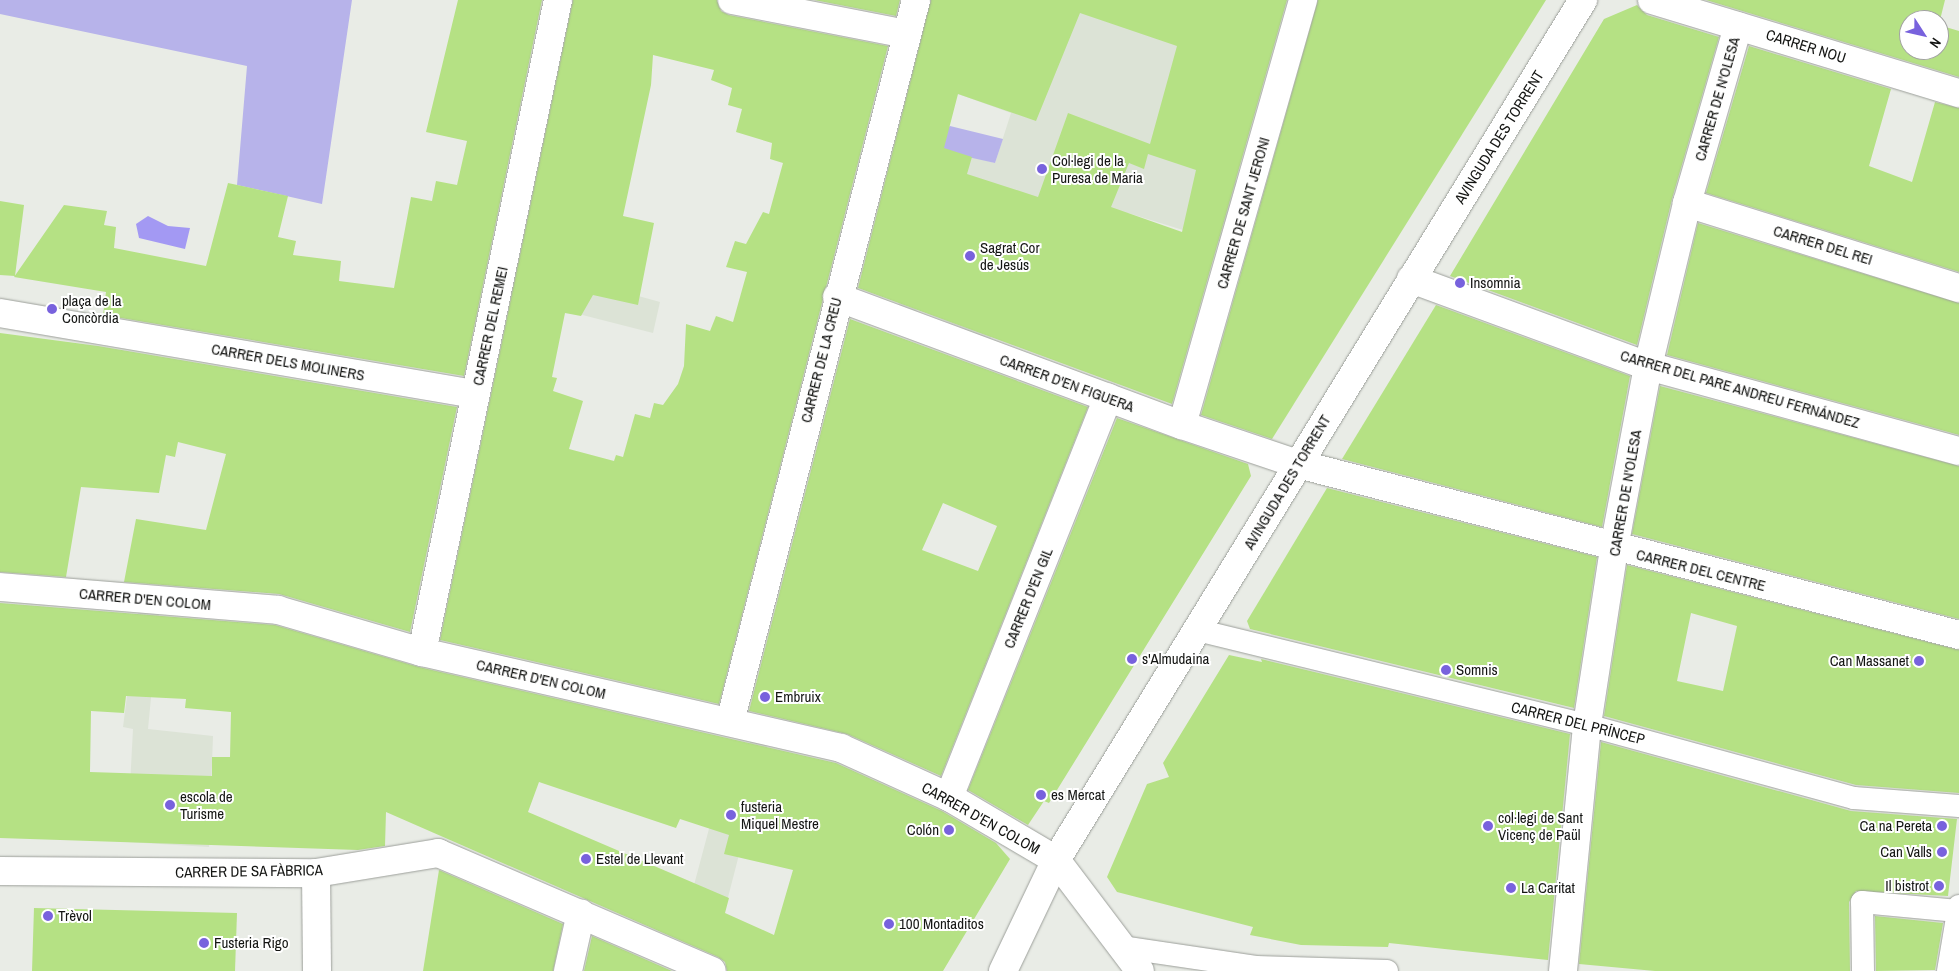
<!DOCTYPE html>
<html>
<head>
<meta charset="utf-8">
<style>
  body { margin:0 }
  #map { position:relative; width:1959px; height:971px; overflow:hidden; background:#e9ece6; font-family:"Archivo Narrow",sans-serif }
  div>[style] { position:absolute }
  .built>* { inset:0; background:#dce3d6 }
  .green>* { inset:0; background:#b7b3ea }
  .water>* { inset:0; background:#a399f3 }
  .building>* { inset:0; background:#b5e184 }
  .roads { filter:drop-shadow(0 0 1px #9c9f9a) drop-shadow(0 0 1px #9c9f9a) }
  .pedestrian>* { height:22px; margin:-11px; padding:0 11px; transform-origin:11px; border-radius:11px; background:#fff }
  .minor>* { height:28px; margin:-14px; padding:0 14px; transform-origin:14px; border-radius:14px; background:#fff }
  .secondary>* { height:28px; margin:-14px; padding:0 14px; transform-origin:14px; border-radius:14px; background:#fff }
  .dots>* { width:14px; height:14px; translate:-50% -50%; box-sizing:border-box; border:2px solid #fff; border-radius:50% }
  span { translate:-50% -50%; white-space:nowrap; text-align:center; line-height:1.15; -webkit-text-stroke:4px #fff; paint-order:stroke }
  .street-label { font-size:15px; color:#141513 }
  .poi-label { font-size:15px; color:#141513 }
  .left { translate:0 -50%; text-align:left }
  .right { translate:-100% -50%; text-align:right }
  .north { position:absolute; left:1899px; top:10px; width:50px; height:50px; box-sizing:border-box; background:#fff; border:1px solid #a1a1a1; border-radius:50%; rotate:125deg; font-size:14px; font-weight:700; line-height:20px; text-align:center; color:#141513 }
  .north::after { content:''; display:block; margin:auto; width:18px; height:22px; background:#7862dd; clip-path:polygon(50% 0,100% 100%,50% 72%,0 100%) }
</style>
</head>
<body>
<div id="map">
  <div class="built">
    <i style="clip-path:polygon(936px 0,1173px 0,1189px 5px,1176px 163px,1242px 182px,1225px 243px,1128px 213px,1121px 237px,1003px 297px,990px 340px,917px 309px,915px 314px,897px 307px,972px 157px,995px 163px,1011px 113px,916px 79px)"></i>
    <i style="clip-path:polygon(516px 262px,660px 302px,653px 333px,508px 296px)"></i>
    <i style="clip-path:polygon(138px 611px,159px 614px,148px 729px,213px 736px,209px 847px,127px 842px,133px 729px,123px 727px)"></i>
    <i style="clip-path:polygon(751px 739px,768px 742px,724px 913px,690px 900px,710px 825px,745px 760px)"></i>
  </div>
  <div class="green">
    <i style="clip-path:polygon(0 0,352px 0,322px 204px,237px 185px,247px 66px,0 14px)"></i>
    <i style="clip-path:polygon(950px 126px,1003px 139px,995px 163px,923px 147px)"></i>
  </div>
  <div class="water">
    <i style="clip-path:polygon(148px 216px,168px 226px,190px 228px,185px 249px,139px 238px,136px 224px)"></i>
  </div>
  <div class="building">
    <i style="clip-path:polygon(458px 0,542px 0,464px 376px,103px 315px,106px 292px,14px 277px,64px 205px,107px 211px,104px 225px,116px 227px,114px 248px,206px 266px,228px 183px,288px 196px,278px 237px,296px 241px,293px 255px,341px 261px,339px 281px,394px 288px,411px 197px,432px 201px,436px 181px,457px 185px,467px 141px,426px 132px)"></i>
    <i style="clip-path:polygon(evenodd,573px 0,717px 0,721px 11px,729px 15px,888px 46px,719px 704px,440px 640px,573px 0,653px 55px,714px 70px,711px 80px,732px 88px,728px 105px,742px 109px,736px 132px,772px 143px,770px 159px,783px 163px,769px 214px,763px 212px,746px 244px,735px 241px,726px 267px,747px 272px,733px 322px,716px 316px,710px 331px,686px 324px,684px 366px,678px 384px,663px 405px,654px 403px,650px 418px,635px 414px,623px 457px,616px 455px,614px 461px,569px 449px,583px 401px,553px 391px,557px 378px,552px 377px,565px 313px,581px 316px,593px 295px,638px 305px,654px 223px,623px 216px,651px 85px,653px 55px)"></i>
    <i style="clip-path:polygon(814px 0,900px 0,896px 16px)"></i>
    <i style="clip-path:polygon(evenodd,931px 0,1287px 0,1172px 404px,858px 288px,931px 0,1080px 13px,1177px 46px,1150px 144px,1068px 113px,1038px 197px,967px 174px,972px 157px,944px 148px,958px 94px,1036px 121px,1080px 13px,931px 0,1148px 154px,1196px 170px,1182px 232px,1111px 207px,1129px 163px,1144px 169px,1148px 154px)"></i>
    <i style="clip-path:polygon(1318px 0,1546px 0,1272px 439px,1201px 415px)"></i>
    <i style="clip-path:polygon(1706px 0,1945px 0,1939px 24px,1939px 20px,1909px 20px,1909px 50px,1939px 50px,1939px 25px,1959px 31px,1959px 77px)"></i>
    <i style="clip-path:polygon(1637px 5px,1647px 15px,1719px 37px,1672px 199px,1637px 345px,1450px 276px,1604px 19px)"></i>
    <i style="clip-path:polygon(1749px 46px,1891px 89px,1869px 166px,1912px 182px,1935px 102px,1959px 108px,1959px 272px,1706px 193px)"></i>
    <i style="clip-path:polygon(0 201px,24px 205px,15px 276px,0 275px)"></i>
    <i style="clip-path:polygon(1698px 223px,1959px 303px,1959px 435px,1667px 355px)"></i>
    <i style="clip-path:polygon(1436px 305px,1630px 376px,1602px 527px,1342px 459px)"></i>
    <i style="clip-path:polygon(evenodd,850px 319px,1088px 407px,941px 776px,847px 734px,749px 711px,850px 319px,943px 503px,997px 526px,978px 571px,922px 550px,943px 503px)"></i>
    <i style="clip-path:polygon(0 333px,98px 346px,457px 407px,410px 632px,279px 594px,124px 582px,136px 519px,206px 530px,226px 454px,178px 442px,175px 457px,166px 455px,159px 493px,81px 487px,66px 577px,0 572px)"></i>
    <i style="clip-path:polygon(1660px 386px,1959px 466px,1959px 619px,1632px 534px)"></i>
    <i style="clip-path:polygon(1117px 418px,1248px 464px,1251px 476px,1049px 803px,1044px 801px,1028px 825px,968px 790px)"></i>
    <i style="clip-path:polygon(1327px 488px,1597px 557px,1574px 708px,1250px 629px,1247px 621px)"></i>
    <i style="clip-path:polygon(evenodd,1627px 565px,1959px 650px,1959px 793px,1856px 785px,1604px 716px,1627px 565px,1691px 613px,1737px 626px,1723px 691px,1677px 681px,1691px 613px)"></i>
    <i style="clip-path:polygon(evenodd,0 603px,275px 625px,419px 667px,836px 763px,942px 811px,996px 843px,1010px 859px,943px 971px,727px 971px,725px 962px,718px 957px,386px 812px,385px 846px,358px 850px,0 838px,0 603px,126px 696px,186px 699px,185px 708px,231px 712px,230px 757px,212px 757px,212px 776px,90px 772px,91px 711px,124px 713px,126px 696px,0 603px,539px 782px,676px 828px,680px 819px,729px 835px,724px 854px,793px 870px,774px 935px,725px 913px,729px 898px,528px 812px,539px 782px)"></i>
    <i style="clip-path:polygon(1229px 655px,1262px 662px,1261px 659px,1570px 734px,1548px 960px,1389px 943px,1388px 947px,1301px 945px,1250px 935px,1253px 927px,1117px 892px,1107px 877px,1147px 784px,1169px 777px,1163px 763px)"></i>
    <i style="clip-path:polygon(1601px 742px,1851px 811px,1957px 819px,1948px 896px,1856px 891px,1849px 902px,1850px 971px,1655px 971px,1579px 964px)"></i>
    <i style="clip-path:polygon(439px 870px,563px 924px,553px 971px,423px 971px)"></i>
    <i style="clip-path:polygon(34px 908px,237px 913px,235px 971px,32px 971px)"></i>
    <i style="clip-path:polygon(1875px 916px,1943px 923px,1935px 970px,1876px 971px)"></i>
    <i style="clip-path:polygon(592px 936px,672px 971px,584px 971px)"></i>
  </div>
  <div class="roads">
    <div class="pedestrian">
      <i style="left:1197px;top:630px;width:401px;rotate:13.7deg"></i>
      <i style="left:1587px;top:725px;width:277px;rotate:15.3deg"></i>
      <i style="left:1854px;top:798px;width:105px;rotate:4.4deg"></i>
      <i style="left:1121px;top:947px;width:136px;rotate:8.4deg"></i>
      <i style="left:1256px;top:967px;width:131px;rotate:1.7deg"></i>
      <i style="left:1863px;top:971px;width:69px;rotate:-90.8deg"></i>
      <i style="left:1862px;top:902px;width:96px;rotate:5.4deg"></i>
      <i style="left:1948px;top:971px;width:66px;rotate:-80.4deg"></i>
    </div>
    <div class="minor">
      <i style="left:732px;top:0;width:178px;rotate:11deg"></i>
      <i style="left:1652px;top:0;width:321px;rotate:16.9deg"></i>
      <i style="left:1687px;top:203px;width:285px;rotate:17.4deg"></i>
      <i style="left:1411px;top:279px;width:252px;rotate:20.2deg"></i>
      <i style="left:1648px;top:366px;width:322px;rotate:15.3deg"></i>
      <i style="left:837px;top:297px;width:368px;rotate:20.4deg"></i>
      <i style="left:1182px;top:425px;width:122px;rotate:18.6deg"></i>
      <i style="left:1298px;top:464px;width:683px;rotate:14.5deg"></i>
      <i style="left:0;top:313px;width:482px;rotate:9.7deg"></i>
      <i style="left:1182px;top:425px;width:442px;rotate:-74.1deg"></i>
      <i style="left:0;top:587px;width:279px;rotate:4.7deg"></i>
      <i style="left:278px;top:610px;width:150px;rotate:16.3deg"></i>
      <i style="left:422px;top:652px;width:430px;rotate:12.9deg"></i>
      <i style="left:841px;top:748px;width:119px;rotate:24.4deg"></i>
      <i style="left:949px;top:797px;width:124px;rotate:30.5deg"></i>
      <i style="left:1056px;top:860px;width:139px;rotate:52.9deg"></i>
      <i style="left:422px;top:652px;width:666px;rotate:-78.22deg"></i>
      <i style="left:730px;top:722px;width:746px;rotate:-75.55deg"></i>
      <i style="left:949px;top:797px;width:430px;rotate:-68.3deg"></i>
      <i style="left:0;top:871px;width:316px;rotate:0.4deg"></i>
      <i style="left:316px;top:873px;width:124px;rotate:-9.3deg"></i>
      <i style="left:438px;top:853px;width:298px;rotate:23.3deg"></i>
      <i style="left:316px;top:873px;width:98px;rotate:89.4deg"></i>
      <i style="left:568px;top:971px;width:59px;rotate:-77.4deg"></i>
      <i style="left:1563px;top:971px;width:247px;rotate:-84.4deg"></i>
      <i style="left:1587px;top:725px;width:179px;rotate:-81.3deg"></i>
      <i style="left:1614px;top:548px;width:185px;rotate:-79.4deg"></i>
      <i style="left:1648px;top:366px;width:168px;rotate:-76.5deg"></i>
      <i style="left:1687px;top:203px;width:184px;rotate:-73.9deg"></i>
    </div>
    <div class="secondary">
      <i style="left:1003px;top:971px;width:123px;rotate:-64.5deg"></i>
      <i style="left:1056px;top:860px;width:1009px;rotate:-58.5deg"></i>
    </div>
  </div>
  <div class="dots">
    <i style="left:1042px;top:169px;background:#7862dd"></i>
    <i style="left:970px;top:256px;background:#7862dd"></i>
    <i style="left:1460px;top:283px;background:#7862dd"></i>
    <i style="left:52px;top:309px;background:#7862dd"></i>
    <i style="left:1132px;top:659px;background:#7862dd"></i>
    <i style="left:1919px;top:661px;background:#7862dd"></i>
    <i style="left:1446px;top:670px;background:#7862dd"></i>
    <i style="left:765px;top:697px;background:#7862dd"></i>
    <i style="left:1041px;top:795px;background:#7862dd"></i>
    <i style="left:170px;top:805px;background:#7862dd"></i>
    <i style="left:731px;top:815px;background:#7862dd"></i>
    <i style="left:1488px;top:826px;background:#7862dd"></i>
    <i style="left:1942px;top:826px;background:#7862dd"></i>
    <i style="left:949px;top:830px;background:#7862dd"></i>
    <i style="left:1942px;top:852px;background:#7862dd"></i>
    <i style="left:586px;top:859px;background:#7862dd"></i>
    <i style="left:1939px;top:886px;background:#7862dd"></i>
    <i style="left:1511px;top:888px;background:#7862dd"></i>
    <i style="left:48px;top:916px;background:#7862dd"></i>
    <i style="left:889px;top:924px;background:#7862dd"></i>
    <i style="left:204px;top:943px;background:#7862dd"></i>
  </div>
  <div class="street-label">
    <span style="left:1806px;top:46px;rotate:17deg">CARRER NOU</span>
    <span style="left:1717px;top:99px;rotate:-74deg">CARRER DE N'OLESA</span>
    <span style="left:1499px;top:137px;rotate:-58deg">AVINGUDA DES TORRENT</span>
    <span style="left:1243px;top:213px;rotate:-74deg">CARRER DE SANT JERONI</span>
    <span style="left:1823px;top:245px;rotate:17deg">CARRER DEL REI</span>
    <span style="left:490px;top:326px;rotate:-78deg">CARRER DEL REMEI</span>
    <span style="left:821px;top:360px;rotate:-76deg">CARRER DE LA CREU</span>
    <span style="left:288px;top:362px;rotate:10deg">CARRER DELS MOLINERS</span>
    <span style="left:1067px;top:383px;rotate:20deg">CARRER D'EN FIGUERA</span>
    <span style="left:1740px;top:389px;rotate:16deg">CARRER DEL PARE ANDREU FERNÁNDEZ</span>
    <span style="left:1287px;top:482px;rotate:-59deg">AVINGUDA DES TORRENT</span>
    <span style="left:1625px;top:493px;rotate:-80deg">CARRER DE N'OLESA</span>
    <span style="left:1701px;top:570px;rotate:14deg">CARRER DEL CENTRE</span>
    <span style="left:1028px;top:598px;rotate:-68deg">CARRER D'EN GIL</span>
    <span style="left:145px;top:599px;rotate:5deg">CARRER D'EN COLOM</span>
    <span style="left:541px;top:679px;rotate:13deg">CARRER D'EN COLOM</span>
    <span style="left:1578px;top:723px;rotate:14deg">CARRER DEL PRÍNCEP</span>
    <span style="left:981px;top:818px;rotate:29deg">CARRER D'EN COLOM</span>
    <span style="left:249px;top:871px;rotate:-1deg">CARRER DE SA FÀBRICA</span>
  </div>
  <div class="poi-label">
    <span class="left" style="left:1052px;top:169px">Col·legi de la<br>Puresa de Maria</span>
    <span class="left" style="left:980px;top:256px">Sagrat Cor<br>de Jesús</span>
    <span class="left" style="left:1470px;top:283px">Insomnia</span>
    <span class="left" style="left:62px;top:309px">plaça de la<br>Concòrdia</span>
    <span class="left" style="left:1142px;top:659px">s'Almudaina</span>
    <span class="right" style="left:1909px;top:661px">Can Massanet</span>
    <span class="left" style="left:1456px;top:670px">Somnis</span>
    <span class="left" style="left:775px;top:697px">Embruix</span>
    <span class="left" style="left:1051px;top:795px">es Mercat</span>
    <span class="left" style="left:180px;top:805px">escola de<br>Turisme</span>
    <span class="left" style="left:741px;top:815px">fusteria<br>Miquel Mestre</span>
    <span class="left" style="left:1498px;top:826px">col·legi de Sant<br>Vicenç de Paül</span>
    <span class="right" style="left:1932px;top:826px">Ca na Pereta</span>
    <span class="right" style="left:939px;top:830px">Colón</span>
    <span class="right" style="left:1932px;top:852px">Can Valls</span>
    <span class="left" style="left:596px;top:859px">Estel de Llevant</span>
    <span class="right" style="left:1929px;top:886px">Il bistrot</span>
    <span class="left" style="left:1521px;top:888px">La Caritat</span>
    <span class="left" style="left:58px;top:916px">Trèvol</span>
    <span class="left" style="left:899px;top:924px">100 Montaditos</span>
    <span class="left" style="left:214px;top:943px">Fusteria Rigo</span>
  </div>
  <div class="north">N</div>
</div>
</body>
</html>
